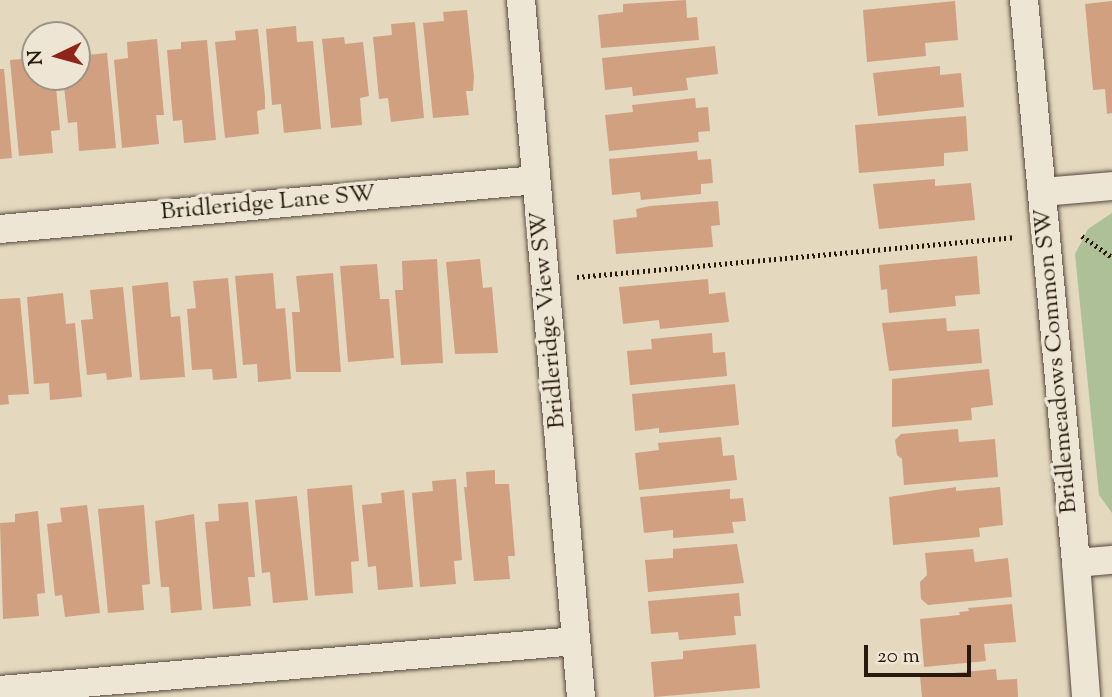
<!DOCTYPE html>
<html>
<head>
<meta charset="utf-8">
<style>
  body { margin:0 }
  #map { position:relative; width:1112px; height:697px; overflow:hidden; background:#e4d8bf; font-family:"Sorts Mill Goudy",serif }
  div>[style] { position:absolute }
  .green>* { inset:0; background:#aec097 }
  .building>* { inset:0; background:#d1a080 }
  .path>* { height:4.5px; margin-top:-2.25px; transform-origin:0; background:repeating-linear-gradient(90deg,#28190f 0 2px,transparent 0 5.5px) }
  .roads { filter:drop-shadow(0 0 2px #57493b) drop-shadow(0 0 2px #57493b) }
  .minor>* { height:28px; margin:-14px; padding:0 14px; transform-origin:14px; border-radius:14px; background:#ede6d5 }
  span { translate:-50% -50%; white-space:nowrap; text-align:center; line-height:1.15; -webkit-text-stroke:7px #ede6d5; paint-order:stroke }
  .street-label { font-size:24px; color:#28190f }
  .north { position:absolute; left:21px; top:21px; width:70px; height:70px; box-sizing:border-box; background:#ede6d5; border:2px solid #9e9486; border-radius:50%; rotate:265deg; font-size:19px; font-weight:700; line-height:28px; text-align:center; color:#28190f }
  .north::after { content:''; display:block; margin:auto; width:24px; height:32px; background:#8f2418; clip-path:polygon(50% 0,100% 100%,50% 72%,0 100%) }
  .scale { position:absolute; left:864px; top:645px; width:107px; height:32px; box-sizing:border-box; border:4px solid #28190f; border-top:0; padding-left:9px; font-size:21px; line-height:24px; white-space:nowrap; color:#28190f; -webkit-text-stroke:5px #ede6d5; paint-order:stroke }
</style>
</head>
<body>
<div id="map">
  <div class="green">
    <i style="clip-path:polygon(1112px 213px,1112px 513px,1099px 495px,1075px 254px,1088px 229px)"></i>
  </div>
  <div class="building">
    <i style="clip-path:polygon(686px 0,687px 18px,697px 17px,699px 40px,601px 48px,598px 15px,623px 12px,623px 4px)"></i>
    <i style="clip-path:polygon(955px 1px,958px 40px,925px 43px,926px 56px,867px 62px,863px 10px)"></i>
    <i style="clip-path:polygon(1112px 1px,1112px 113px,1107px 114px,1105px 89px,1093px 90px,1085px 4px)"></i>
    <i style="clip-path:polygon(467px 10px,474px 77px,473px 91px,466px 91px,469px 115px,433px 118px,423px 23px,444px 21px,443px 12px)"></i>
    <i style="clip-path:polygon(415px 22px,424px 118px,391px 122px,388px 98px,379px 99px,373px 37px,392px 35px,391px 24px)"></i>
    <i style="clip-path:polygon(296px 26px,297px 42px,313px 41px,321px 129px,284px 133px,281px 104px,272px 105px,266px 29px)"></i>
    <i style="clip-path:polygon(258px 29px,265px 96px,265px 109px,257px 111px,259px 134px,225px 138px,215px 42px,236px 40px,235px 31px)"></i>
    <i style="clip-path:polygon(344px 37px,345px 44px,363px 42px,369px 96px,360px 98px,362px 125px,331px 128px,322px 39px)"></i>
    <i style="clip-path:polygon(157px 39px,164px 115px,156px 115px,159px 144px,122px 148px,114px 60px,128px 58px,127px 42px)"></i>
    <i style="clip-path:polygon(207px 40px,216px 140px,184px 143px,182px 120px,173px 121px,167px 50px,181px 49px,181px 42px)"></i>
    <i style="clip-path:polygon(715px 46px,718px 74px,686px 78px,688px 90px,633px 96px,632px 87px,605px 90px,602px 58px)"></i>
    <i style="clip-path:polygon(107px 53px,116px 148px,79px 151px,77px 122px,68px 123px,63px 77px,77px 77px,77px 56px)"></i>
    <i style="clip-path:polygon(34px 58px,35px 77px,55px 77px,60px 130px,51px 131px,53px 153px,19px 156px,10px 60px)"></i>
    <i style="clip-path:polygon(940px 66px,940px 75px,961px 73px,964px 107px,878px 116px,873px 73px)"></i>
    <i style="clip-path:polygon(0 69px,4px 69px,12px 158px,0 159px)"></i>
    <i style="clip-path:polygon(695px 98px,696px 108px,708px 107px,710px 131px,698px 132px,699px 142px,609px 151px,605px 115px,633px 112px,632px 105px)"></i>
    <i style="clip-path:polygon(966px 116px,968px 151px,944px 153px,944px 166px,859px 173px,855px 125px)"></i>
    <i style="clip-path:polygon(697px 151px,698px 160px,711px 159px,713px 183px,701px 184px,701px 194px,641px 200px,640px 192px,612px 195px,609px 159px)"></i>
    <i style="clip-path:polygon(935px 179px,935px 186px,971px 183px,975px 220px,879px 229px,873px 184px)"></i>
    <i style="clip-path:polygon(718px 201px,720px 225px,711px 226px,713px 247px,616px 254px,613px 220px,637px 217px,636px 209px,650px 206px)"></i>
    <i style="clip-path:polygon(977px 256px,980px 294px,955px 296px,956px 306px,889px 313px,887px 289px,881px 290px,879px 265px)"></i>
    <i style="clip-path:polygon(437px 259px,443px 363px,401px 365px,395px 290px,403px 290px,402px 261px)"></i>
    <i style="clip-path:polygon(480px 259px,483px 288px,492px 287px,498px 353px,455px 354px,446px 262px)"></i>
    <i style="clip-path:polygon(377px 264px,380px 299px,389px 299px,394px 358px,348px 362px,340px 266px)"></i>
    <i style="clip-path:polygon(273px 273px,276px 309px,285px 308px,291px 379px,258px 382px,257px 364px,243px 365px,235px 276px)"></i>
    <i style="clip-path:polygon(333px 273px,341px 372px,296px 372px,292px 312px,300px 312px,296px 276px)"></i>
    <i style="clip-path:polygon(228px 278px,237px 378px,213px 380px,212px 369px,192px 370px,187px 309px,196px 308px,193px 281px)"></i>
    <i style="clip-path:polygon(708px 279px,709px 294px,725px 292px,729px 322px,660px 329px,659px 320px,623px 324px,619px 287px)"></i>
    <i style="clip-path:polygon(168px 282px,171px 317px,180px 316px,185px 377px,140px 380px,132px 286px)"></i>
    <i style="clip-path:polygon(123px 287px,132px 377px,107px 380px,106px 373px,87px 375px,81px 320px,93px 319px,90px 290px)"></i>
    <i style="clip-path:polygon(63px 293px,66px 324px,75px 323px,82px 397px,50px 400px,49px 383px,34px 384px,27px 297px)"></i>
    <i style="clip-path:polygon(20px 298px,29px 394px,8px 395px,9px 404px,0 405px,0 299px)"></i>
    <i style="clip-path:polygon(946px 318px,947px 331px,979px 329px,982px 363px,889px 371px,882px 323px)"></i>
    <i style="clip-path:polygon(712px 333px,713px 353px,725px 352px,727px 376px,630px 385px,627px 351px,652px 349px,651px 339px)"></i>
    <i style="clip-path:polygon(989px 369px,993px 405px,971px 408px,972px 420px,892px 427px,892px 379px)"></i>
    <i style="clip-path:polygon(735px 384px,739px 425px,659px 433px,659px 428px,635px 431px,632px 394px)"></i>
    <i style="clip-path:polygon(958px 429px,959px 442px,995px 439px,998px 477px,904px 485px,902px 459px,897px 455px,895px 440px,901px 434px)"></i>
    <i style="clip-path:polygon(721px 437px,723px 456px,734px 455px,737px 480px,639px 490px,635px 453px,659px 450px,658px 443px)"></i>
    <i style="clip-path:polygon(495px 470px,495px 484px,509px 484px,515px 556px,508px 556px,510px 579px,474px 581px,464px 487px,467px 487px,466px 472px)"></i>
    <i style="clip-path:polygon(456px 479px,462px 560px,454px 561px,456px 584px,420px 587px,412px 493px,433px 491px,432px 481px)"></i>
    <i style="clip-path:polygon(352px 485px,359px 561px,351px 562px,353px 593px,315px 596px,307px 489px)"></i>
    <i style="clip-path:polygon(956px 487px,956px 491px,1000px 487px,1003px 525px,979px 528px,980px 537px,893px 545px,889px 497px)"></i>
    <i style="clip-path:polygon(730px 489px,730px 499px,743px 498px,746px 521px,732px 522px,734px 533px,673px 538px,673px 530px,644px 533px,640px 497px)"></i>
    <i style="clip-path:polygon(404px 490px,413px 587px,378px 590px,376px 566px,368px 567px,362px 505px,382px 503px,381px 493px)"></i>
    <i style="clip-path:polygon(297px 496px,308px 600px,273px 603px,270px 572px,262px 573px,255px 500px)"></i>
    <i style="clip-path:polygon(248px 502px,255px 577px,248px 577px,251px 606px,213px 609px,205px 522px,219px 521px,218px 504px)"></i>
    <i style="clip-path:polygon(87px 505px,100px 613px,65px 617px,62px 595px,55px 596px,47px 524px,62px 522px,60px 508px)"></i>
    <i style="clip-path:polygon(144px 505px,150px 584px,142px 585px,144px 610px,108px 613px,98px 509px)"></i>
    <i style="clip-path:polygon(38px 511px,45px 593px,37px 594px,39px 616px,3px 619px,0 523px,15px 522px,15px 514px)"></i>
    <i style="clip-path:polygon(194px 514px,202px 610px,171px 613px,169px 587px,161px 587px,155px 521px)"></i>
    <i style="clip-path:polygon(737px 544px,744px 583px,648px 592px,645px 560px,673px 558px,673px 549px)"></i>
    <i style="clip-path:polygon(973px 549px,975px 562px,1008px 558px,1012px 597px,928px 605px,921px 599px,920px 582px,927px 575px,925px 553px)"></i>
    <i style="clip-path:polygon(739px 593px,741px 616px,734px 616px,736px 635px,679px 640px,678px 632px,651px 634px,648px 601px)"></i>
    <i style="clip-path:polygon(1012px 604px,1016px 642px,984px 644px,986px 661px,924px 667px,920px 619px,960px 615px,959px 612px,969px 611px,968px 608px)"></i>
    <i style="clip-path:polygon(756px 644px,760px 688px,654px 697px,651px 662px,683px 659px,683px 651px)"></i>
    <i style="clip-path:polygon(996px 669px,997px 680px,1017px 679px,1018px 697px,922px 697px,920px 676px)"></i>
  </div>
  <div class="path">
    <i style="left:1082px;top:236px;width:37px;rotate:35deg"></i>
    <i style="left:577px;top:277px;width:439px;rotate:-5.2deg"></i>
  </div>
  <div class="roads">
    <div class="minor">
      <i style="left:521px;top:0;width:700px;rotate:85.08deg"></i>
      <i style="left:1024px;top:0;width:565px;rotate:84.72deg"></i>
      <i style="left:1076px;top:563px;width:36px;rotate:-5deg"></i>
      <i style="left:1042px;top:192px;width:70px;rotate:-4.9deg"></i>
      <i style="left:0;top:229px;width:538px;rotate:-5.22deg"></i>
      <i style="left:1076px;top:563px;width:134px;rotate:85.7deg"></i>
      <i style="left:0;top:690px;width:578px;rotate:-4.86deg"></i>
    </div>
  </div>
  <div class="street-label">
    <span style="left:268px;top:204px;rotate:-5deg">Bridleridge Lane SW</span>
    <span style="left:549px;top:320px;rotate:-95deg">Bridleridge View SW</span>
    <span style="left:1057px;top:361px;rotate:-95deg">Bridlemeadows Common SW</span>
  </div>
  <div class="north">N</div>
  <div class="scale">20 m</div>
</div>
</body>
</html>
